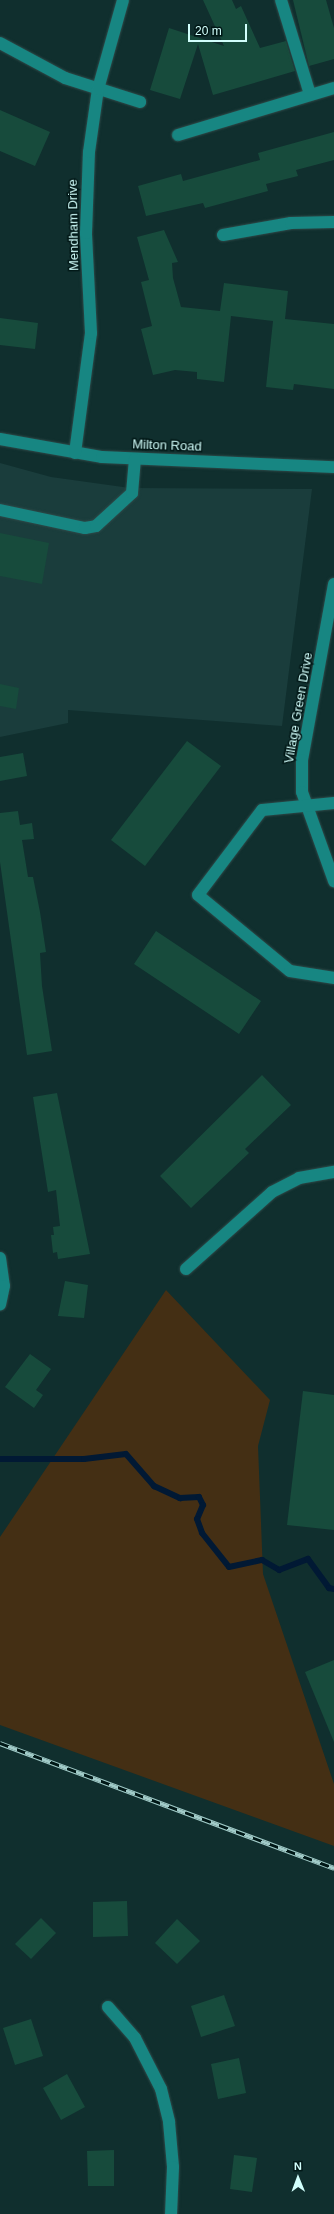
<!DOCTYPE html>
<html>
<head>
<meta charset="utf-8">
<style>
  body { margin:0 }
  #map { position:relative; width:334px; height:2214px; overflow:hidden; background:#102f2e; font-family:Helvetica,sans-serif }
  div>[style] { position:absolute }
  .built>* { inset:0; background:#1a3d3c }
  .green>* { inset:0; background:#442f14 }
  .stream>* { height:6px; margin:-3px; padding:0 3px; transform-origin:3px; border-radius:3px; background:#011934 }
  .building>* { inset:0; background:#174b3c }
  .roads { filter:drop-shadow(0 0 1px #2e4a49) drop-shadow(0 0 1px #2e4a49) }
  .minor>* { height:12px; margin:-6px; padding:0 6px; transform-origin:6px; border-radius:6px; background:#178682 }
  .rail>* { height:4.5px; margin-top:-2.25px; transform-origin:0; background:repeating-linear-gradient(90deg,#001716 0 9px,#a1cbc8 0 18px); box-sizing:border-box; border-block:1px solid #a1cbc8 }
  span { translate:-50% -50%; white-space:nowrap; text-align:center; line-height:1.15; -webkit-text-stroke:3px #001716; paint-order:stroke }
  .street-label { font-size:13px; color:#d2fffc }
  .north { position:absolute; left:278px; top:2158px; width:40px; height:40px; -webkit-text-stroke:3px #001716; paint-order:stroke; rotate:359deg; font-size:11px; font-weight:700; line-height:16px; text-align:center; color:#d2fffc }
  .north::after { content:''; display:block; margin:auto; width:14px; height:18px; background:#d2fffc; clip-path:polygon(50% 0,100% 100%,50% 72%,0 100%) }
  .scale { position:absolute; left:188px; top:24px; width:59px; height:18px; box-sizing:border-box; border:2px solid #d2fffc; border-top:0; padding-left:5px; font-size:12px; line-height:14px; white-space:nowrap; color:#d2fffc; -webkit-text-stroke:3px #001716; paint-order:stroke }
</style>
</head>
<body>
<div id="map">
  <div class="built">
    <i style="clip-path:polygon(0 463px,51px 477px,130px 488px,312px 489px,282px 726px,68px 710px,68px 723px,0 737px)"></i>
  </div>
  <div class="green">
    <i style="clip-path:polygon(166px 1290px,270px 1400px,258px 1446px,263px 1574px,334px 1784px,334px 1846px,0 1725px,0 1537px)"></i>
  </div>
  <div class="stream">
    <i style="left:0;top:1459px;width:84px"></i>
    <i style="left:84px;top:1459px;width:42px;rotate:-6.8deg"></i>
    <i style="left:126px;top:1454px;width:43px;rotate:48.8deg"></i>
    <i style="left:154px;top:1486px;width:29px;rotate:25deg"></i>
    <i style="left:180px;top:1498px;width:19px;rotate:-3deg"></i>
    <i style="left:199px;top:1497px;width:9px;rotate:63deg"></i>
    <i style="left:203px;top:1505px;width:15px;rotate:113deg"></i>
    <i style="left:197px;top:1519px;width:15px;rotate:70deg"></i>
    <i style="left:202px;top:1533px;width:43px;rotate:51.5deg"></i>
    <i style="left:229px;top:1567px;width:34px;rotate:-12deg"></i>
    <i style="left:262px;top:1560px;width:20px;rotate:30deg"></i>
    <i style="left:279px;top:1570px;width:31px;rotate:-21deg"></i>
    <i style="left:308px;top:1559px;width:36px;rotate:54deg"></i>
    <i style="left:329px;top:1588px;width:5px;rotate:11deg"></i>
  </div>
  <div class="building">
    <i style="clip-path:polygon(203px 0,232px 0,236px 9px,241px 6px,260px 48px,286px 41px,295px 71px,213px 95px,198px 44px,180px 99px,150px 90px,169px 28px,224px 46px)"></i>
    <i style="clip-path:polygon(293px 0,326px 0,334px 28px,334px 59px,309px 66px)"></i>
    <i style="clip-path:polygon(0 110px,50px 132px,35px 166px,0 151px)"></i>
    <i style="clip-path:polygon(334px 132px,334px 160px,296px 170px,298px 176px,266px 184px,268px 191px,205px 208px,203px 203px,146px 216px,138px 186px,181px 174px,183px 181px,260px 160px,258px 153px)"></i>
    <i style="clip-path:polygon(164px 230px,178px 262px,172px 263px,173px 278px,181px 307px,220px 311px,224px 283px,288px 291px,285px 319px,334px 324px,334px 389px,294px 384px,293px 390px,266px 387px,273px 321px,231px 316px,224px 382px,197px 379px,197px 372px,175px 370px,153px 375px,141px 329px,152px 326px,141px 282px,149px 280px,137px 237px)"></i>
    <i style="clip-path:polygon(0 318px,38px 323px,35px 349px,0 345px)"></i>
    <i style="clip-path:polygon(0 533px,49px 543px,42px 584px,0 576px)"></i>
    <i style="clip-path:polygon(0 684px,19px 688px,16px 709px,0 706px)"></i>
    <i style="clip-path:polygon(187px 741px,221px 766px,145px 866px,111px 840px)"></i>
    <i style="clip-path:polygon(23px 753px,27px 776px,0 781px,0 757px)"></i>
    <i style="clip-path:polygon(18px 811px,20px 825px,32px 823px,34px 839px,22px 840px,28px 877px,33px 877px,40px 912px,46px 952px,40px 953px,42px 986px,52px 1051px,27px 1055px,0 862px,0 813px)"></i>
    <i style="clip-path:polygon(156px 931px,261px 1001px,239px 1034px,134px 964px)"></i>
    <i style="clip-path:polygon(262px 1075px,291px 1105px,245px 1149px,249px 1153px,191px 1208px,160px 1176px)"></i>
    <i style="clip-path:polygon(57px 1093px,90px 1254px,58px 1259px,57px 1252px,53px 1253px,51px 1235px,54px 1235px,53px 1227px,60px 1226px,56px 1190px,48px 1192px,33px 1097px)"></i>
    <i style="clip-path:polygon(65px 1281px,88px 1285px,84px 1318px,58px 1316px)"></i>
    <i style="clip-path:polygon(30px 1354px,51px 1369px,36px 1390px,43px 1395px,34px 1408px,5px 1387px)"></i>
    <i style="clip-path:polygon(303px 1391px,334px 1395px,334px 1530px,287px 1525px)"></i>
    <i style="clip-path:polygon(334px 1660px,334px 1742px,305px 1672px)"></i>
    <i style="clip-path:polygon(127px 1901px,128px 1936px,93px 1937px,93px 1902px)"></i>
    <i style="clip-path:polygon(41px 1918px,56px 1933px,31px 1959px,15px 1944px)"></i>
    <i style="clip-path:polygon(177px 1919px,200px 1941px,177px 1964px,155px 1943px)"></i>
    <i style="clip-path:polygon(224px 1995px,235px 2026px,201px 2037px,191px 2006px)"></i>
    <i style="clip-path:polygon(31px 2019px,43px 2056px,15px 2065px,3px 2028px)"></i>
    <i style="clip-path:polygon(239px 2058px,246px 2093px,218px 2099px,211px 2064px)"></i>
    <i style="clip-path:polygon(67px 2074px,85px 2107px,61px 2120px,43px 2088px)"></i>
    <i style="clip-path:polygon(114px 2150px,114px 2186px,88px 2186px,87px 2151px)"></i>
    <i style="clip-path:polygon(234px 2155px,257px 2158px,252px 2192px,230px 2189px)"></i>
  </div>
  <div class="roads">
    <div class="minor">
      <i style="left:281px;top:0;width:98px;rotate:72.9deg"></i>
      <i style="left:0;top:43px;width:74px;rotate:28.3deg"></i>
      <i style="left:65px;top:78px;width:79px;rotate:17.7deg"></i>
      <i style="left:178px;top:135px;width:163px;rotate:-16.8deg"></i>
      <i style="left:223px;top:235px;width:69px;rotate:-10deg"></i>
      <i style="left:291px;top:223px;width:43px;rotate:-1.3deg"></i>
      <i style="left:0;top:439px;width:104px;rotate:10deg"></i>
      <i style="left:102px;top:457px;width:232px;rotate:2.5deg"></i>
      <i style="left:75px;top:453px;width:121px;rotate:-82.4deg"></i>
      <i style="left:91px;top:333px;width:100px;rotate:-92.9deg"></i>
      <i style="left:86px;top:233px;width:81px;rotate:-87.9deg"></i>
      <i style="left:89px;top:152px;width:64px;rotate:-81.9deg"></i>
      <i style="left:98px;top:89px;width:92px;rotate:-74.3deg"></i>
      <i style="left:0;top:510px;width:87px;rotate:12deg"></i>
      <i style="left:85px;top:528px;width:11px;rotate:-10deg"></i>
      <i style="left:96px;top:526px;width:49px;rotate:-42.5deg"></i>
      <i style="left:132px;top:493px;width:34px;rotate:-85deg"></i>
      <i style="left:334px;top:584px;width:179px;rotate:100.3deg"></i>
      <i style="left:302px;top:760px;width:32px;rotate:90deg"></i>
      <i style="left:302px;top:792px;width:95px;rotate:70.2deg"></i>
      <i style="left:334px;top:803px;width:72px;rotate:174.4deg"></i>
      <i style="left:262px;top:810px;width:106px;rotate:127deg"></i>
      <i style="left:198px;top:895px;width:119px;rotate:39.6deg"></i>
      <i style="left:290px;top:971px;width:45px;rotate:9deg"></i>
      <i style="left:0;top:1258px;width:28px;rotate:82deg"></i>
      <i style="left:4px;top:1286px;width:19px;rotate:102deg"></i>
      <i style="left:186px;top:1269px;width:115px;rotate:-41.8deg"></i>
      <i style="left:272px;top:1192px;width:30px;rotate:-27deg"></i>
      <i style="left:299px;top:1178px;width:36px;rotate:-10deg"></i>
      <i style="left:108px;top:2007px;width:41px;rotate:48.9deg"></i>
      <i style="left:135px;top:2038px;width:57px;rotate:63deg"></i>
      <i style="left:161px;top:2089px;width:34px;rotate:76deg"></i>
      <i style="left:169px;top:2122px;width:45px;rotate:84.9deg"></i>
      <i style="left:173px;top:2167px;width:47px;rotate:92.4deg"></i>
    </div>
  </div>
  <div class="rail">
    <i style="left:0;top:1743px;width:357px;rotate:20.5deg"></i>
  </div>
  <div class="street-label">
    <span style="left:74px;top:225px;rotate:-91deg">Mendham Drive</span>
    <span style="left:167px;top:446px;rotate:2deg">Milton Road</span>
    <span style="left:299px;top:708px;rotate:-80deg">Village Green Drive</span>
  </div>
  <div class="north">N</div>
  <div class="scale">20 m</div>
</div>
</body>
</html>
